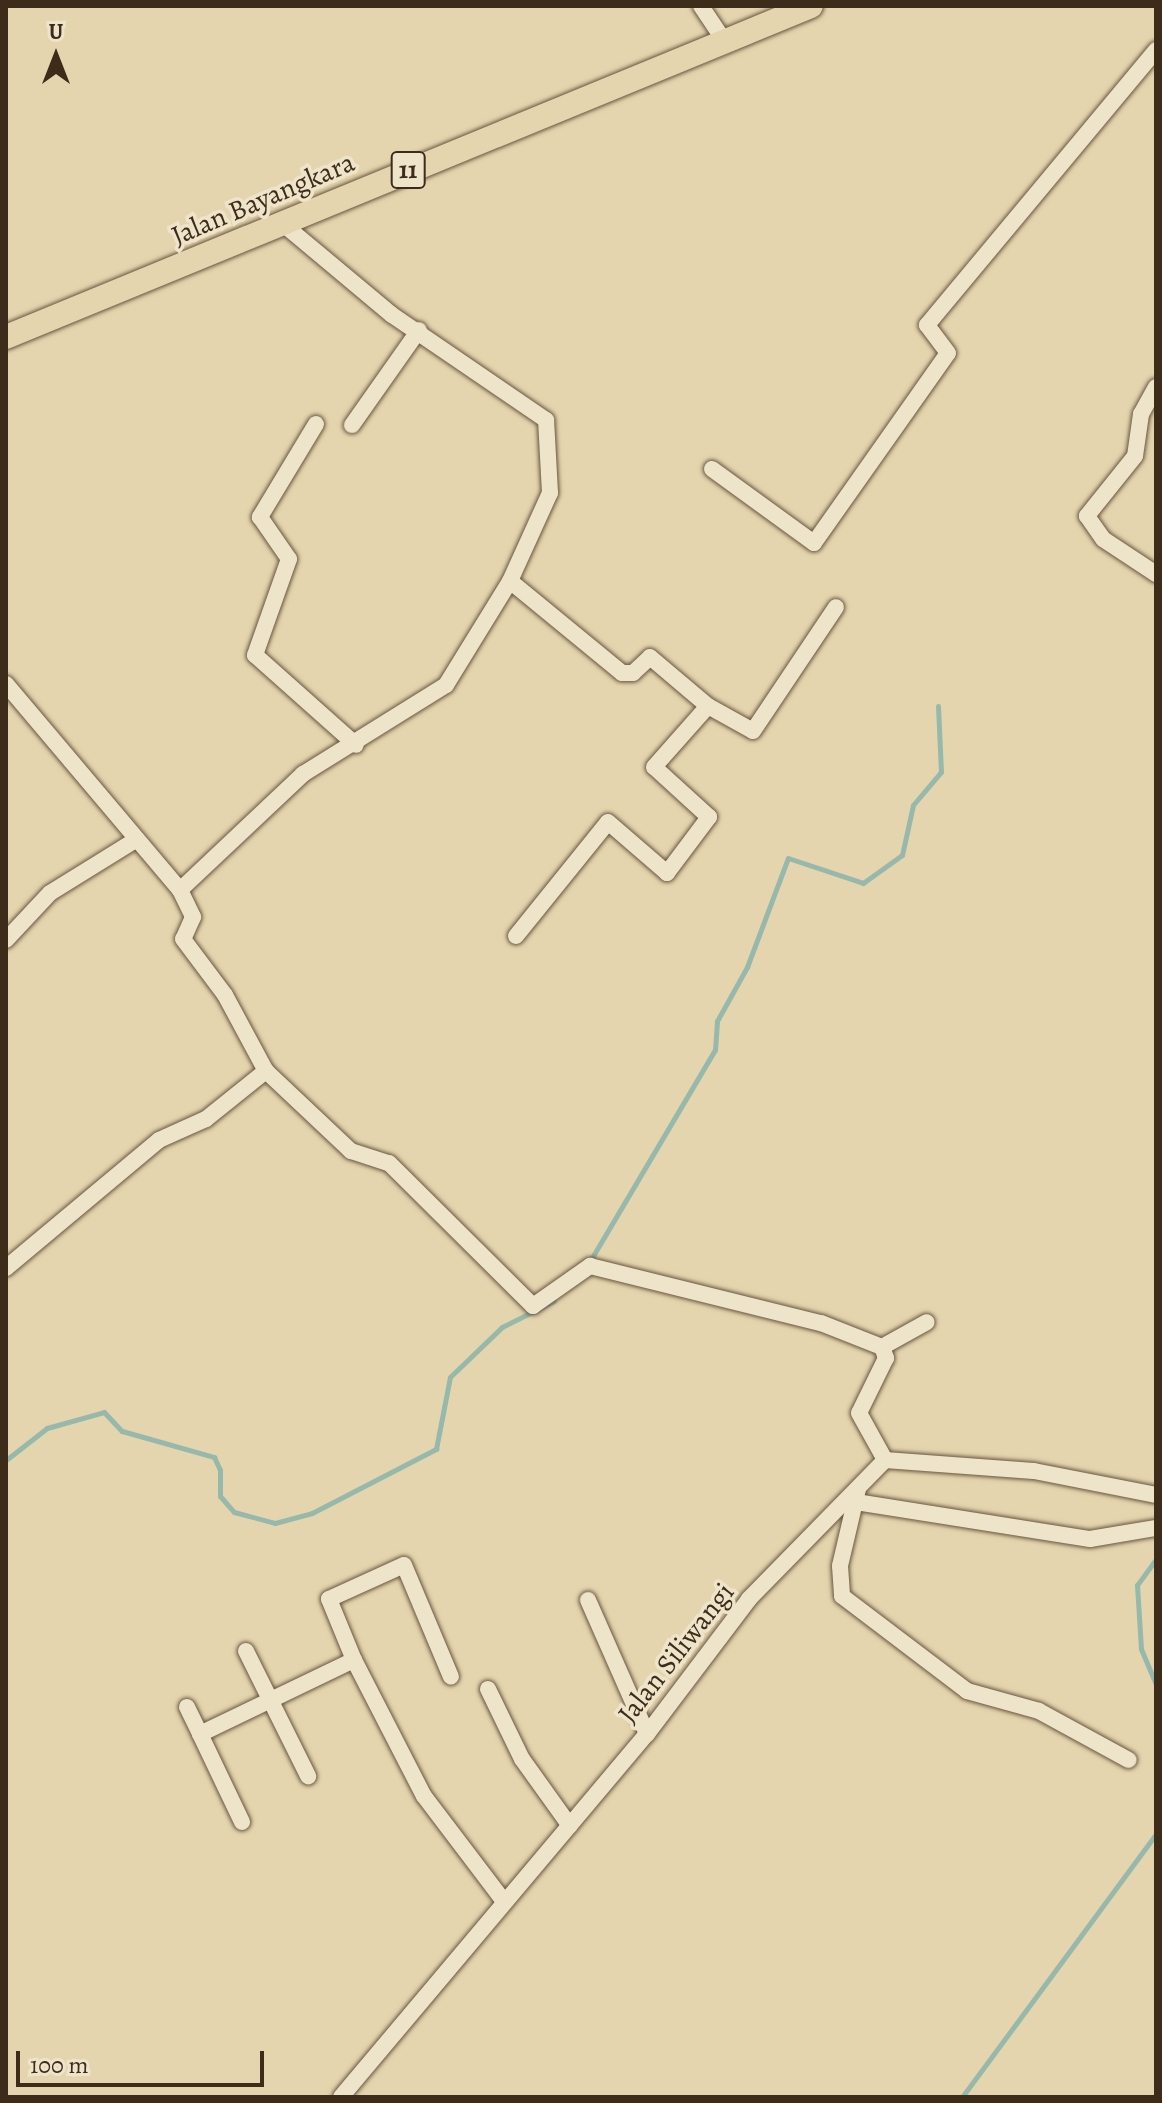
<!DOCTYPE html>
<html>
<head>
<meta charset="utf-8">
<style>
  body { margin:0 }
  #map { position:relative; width:1162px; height:2103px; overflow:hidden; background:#e5d5ae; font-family:Alegreya,serif }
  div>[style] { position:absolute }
  .stream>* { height:5px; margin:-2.5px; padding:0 2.5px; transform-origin:2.5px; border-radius:2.5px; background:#96b9ab }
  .roads { filter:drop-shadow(0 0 2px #67563f) drop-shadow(0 0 2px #67563f) }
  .minor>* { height:16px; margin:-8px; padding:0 8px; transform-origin:8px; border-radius:8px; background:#eee4ca }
  .highway>* { height:24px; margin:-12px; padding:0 12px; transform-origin:12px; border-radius:12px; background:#e5d5ae }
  span { translate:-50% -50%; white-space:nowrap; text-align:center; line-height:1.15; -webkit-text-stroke:7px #eee4ca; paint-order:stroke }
  .shield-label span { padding:2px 6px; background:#eee4ca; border:2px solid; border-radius:6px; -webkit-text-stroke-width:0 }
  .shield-label { font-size:26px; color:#3d2c1a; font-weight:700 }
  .street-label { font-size:28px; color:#3d2c1a }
  .frame { position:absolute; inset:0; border:8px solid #3d2c1a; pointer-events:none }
  .north { position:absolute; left:16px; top:16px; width:80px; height:80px; -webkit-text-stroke:6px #eee4ca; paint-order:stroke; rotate:0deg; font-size:22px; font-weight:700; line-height:32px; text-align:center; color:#3d2c1a }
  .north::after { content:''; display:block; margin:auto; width:28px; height:36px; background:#3d2c1a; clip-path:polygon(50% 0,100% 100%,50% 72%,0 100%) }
  .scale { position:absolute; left:16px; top:2051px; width:248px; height:36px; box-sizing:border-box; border:4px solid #3d2c1a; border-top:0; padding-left:10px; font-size:24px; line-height:28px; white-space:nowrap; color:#3d2c1a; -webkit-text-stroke:6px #eee4ca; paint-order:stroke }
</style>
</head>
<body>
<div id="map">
  <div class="stream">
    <i style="left:590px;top:1261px;width:245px;rotate:-59.4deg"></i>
    <i style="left:715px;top:1050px;width:29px;rotate:-86deg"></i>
    <i style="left:717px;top:1021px;width:62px;rotate:-60.9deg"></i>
    <i style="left:747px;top:967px;width:116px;rotate:-69.4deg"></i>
    <i style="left:788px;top:858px;width:79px;rotate:18.4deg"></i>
    <i style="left:863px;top:883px;width:48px;rotate:-35.7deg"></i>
    <i style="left:902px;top:855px;width:51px;rotate:-77.6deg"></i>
    <i style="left:913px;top:805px;width:43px;rotate:-49.7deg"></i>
    <i style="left:941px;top:772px;width:66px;rotate:-92.6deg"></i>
    <i style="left:6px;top:1460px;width:52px;rotate:-38deg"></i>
    <i style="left:47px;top:1428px;width:59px;rotate:-15.7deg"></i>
    <i style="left:104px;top:1412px;width:26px;rotate:47deg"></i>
    <i style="left:122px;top:1431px;width:96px;rotate:15.8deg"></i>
    <i style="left:214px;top:1457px;width:14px;rotate:65deg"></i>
    <i style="left:220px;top:1470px;width:26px;rotate:90deg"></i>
    <i style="left:220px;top:1496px;width:21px;rotate:49deg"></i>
    <i style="left:234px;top:1512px;width:42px;rotate:15deg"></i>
    <i style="left:275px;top:1523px;width:38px;rotate:-15deg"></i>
    <i style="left:312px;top:1513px;width:140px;rotate:-27.3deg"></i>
    <i style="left:436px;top:1449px;width:73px;rotate:-79deg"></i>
    <i style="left:450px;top:1377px;width:72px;rotate:-43.9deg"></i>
    <i style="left:502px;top:1327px;width:58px;rotate:-26.6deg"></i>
    <i style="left:1156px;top:1559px;width:32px;rotate:126deg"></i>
    <i style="left:1137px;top:1585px;width:64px;rotate:86.4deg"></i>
    <i style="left:1141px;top:1649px;width:39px;rotate:67deg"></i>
    <i style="left:962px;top:2097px;width:327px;rotate:-53.6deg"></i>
  </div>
  <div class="roads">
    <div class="minor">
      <i style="left:701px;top:6px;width:43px;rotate:56.3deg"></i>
      <i style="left:1156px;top:387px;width:31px;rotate:119deg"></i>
      <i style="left:1141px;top:414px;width:42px;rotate:98.1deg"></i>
      <i style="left:1135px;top:456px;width:77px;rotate:128.7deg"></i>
      <i style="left:1087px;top:516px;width:28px;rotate:55deg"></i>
      <i style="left:1103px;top:539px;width:64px;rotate:33.4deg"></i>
      <i style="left:316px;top:424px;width:109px;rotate:121.1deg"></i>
      <i style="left:260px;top:517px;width:51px;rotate:55.4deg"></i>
      <i style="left:289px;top:559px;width:102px;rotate:109.5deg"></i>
      <i style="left:255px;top:655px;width:135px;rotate:41.7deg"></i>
      <i style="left:352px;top:425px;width:116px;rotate:-54.8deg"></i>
      <i style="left:712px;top:469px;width:126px;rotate:36deg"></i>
      <i style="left:814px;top:543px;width:232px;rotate:-54.8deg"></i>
      <i style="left:948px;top:353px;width:35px;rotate:-127deg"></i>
      <i style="left:927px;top:325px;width:358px;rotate:-50.2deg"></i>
      <i style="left:510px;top:581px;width:145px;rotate:39.4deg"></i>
      <i style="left:622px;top:673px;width:11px"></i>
      <i style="left:633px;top:673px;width:23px;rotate:-43deg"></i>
      <i style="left:650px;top:657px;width:76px;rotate:40.2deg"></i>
      <i style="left:708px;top:706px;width:51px;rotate:29.1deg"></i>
      <i style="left:753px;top:731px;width:149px;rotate:-56.2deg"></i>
      <i style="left:6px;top:684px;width:270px;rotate:49.8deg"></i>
      <i style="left:180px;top:890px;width:30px;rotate:64deg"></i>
      <i style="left:193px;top:917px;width:24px;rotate:114deg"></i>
      <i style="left:183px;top:939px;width:70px;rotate:53.1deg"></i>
      <i style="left:225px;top:995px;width:86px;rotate:61.7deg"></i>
      <i style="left:266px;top:1071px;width:117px;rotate:43.3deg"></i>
      <i style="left:351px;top:1151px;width:40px;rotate:18deg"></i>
      <i style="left:389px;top:1163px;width:203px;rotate:44.8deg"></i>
      <i style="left:533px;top:1306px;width:70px;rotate:-35.1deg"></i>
      <i style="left:590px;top:1266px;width:238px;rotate:13.9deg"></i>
      <i style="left:821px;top:1323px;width:66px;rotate:21.5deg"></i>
      <i style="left:882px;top:1347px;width:12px;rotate:70deg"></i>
      <i style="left:886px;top:1358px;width:61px;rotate:116.1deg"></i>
      <i style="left:859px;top:1413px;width:54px;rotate:61deg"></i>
      <i style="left:180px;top:890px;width:169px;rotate:-43.3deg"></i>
      <i style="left:303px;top:774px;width:168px;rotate:-31.9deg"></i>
      <i style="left:446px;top:685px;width:122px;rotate:-58.4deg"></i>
      <i style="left:510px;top:581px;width:97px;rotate:-65.6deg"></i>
      <i style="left:550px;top:493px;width:73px;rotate:-93.1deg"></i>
      <i style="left:546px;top:420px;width:186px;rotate:-145.7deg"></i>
      <i style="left:392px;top:315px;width:143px;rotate:-140.1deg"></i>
      <i style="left:516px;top:936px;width:146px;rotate:-51.1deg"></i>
      <i style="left:608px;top:822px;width:78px;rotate:40.8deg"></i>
      <i style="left:667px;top:873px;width:70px;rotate:-53.1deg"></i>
      <i style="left:709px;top:817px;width:74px;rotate:-137.7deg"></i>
      <i style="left:654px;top:767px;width:81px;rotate:-48.5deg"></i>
      <i style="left:6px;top:940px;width:64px;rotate:-46.9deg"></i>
      <i style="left:50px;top:893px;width:102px;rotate:-31.8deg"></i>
      <i style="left:6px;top:1268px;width:199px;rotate:-39.9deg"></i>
      <i style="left:159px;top:1140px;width:51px;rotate:-24.1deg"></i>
      <i style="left:206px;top:1119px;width:77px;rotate:-38.7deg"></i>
      <i style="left:882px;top:1347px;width:51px;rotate:-29.1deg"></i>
      <i style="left:858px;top:1489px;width:79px;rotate:103.2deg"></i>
      <i style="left:840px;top:1566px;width:30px;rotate:86deg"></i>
      <i style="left:842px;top:1596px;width:157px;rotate:37.2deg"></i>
      <i style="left:967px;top:1691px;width:75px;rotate:15.5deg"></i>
      <i style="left:1039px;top:1711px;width:102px;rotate:28.6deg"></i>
      <i style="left:856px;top:1502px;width:237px;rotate:9deg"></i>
      <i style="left:1090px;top:1539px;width:67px;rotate:-9.5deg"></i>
      <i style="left:588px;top:1600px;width:146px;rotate:66.2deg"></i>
      <i style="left:246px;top:1651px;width:140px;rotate:63.6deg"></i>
      <i style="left:354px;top:1660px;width:66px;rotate:-112.3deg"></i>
      <i style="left:329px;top:1599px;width:82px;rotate:-24.4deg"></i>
      <i style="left:404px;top:1565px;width:121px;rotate:67.2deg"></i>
      <i style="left:488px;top:1689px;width:78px;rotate:64.1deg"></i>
      <i style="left:522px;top:1759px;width:82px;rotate:54.4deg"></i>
      <i style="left:187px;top:1707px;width:30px;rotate:64deg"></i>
      <i style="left:242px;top:1822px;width:98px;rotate:-115.5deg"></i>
      <i style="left:200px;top:1734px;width:171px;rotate:-25.7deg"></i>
      <i style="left:354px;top:1660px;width:153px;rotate:62.8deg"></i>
      <i style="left:424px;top:1796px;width:131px;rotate:52.8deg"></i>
      <i style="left:341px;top:2097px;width:475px;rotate:-49.9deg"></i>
      <i style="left:647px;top:1734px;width:169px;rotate:-52.9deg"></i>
      <i style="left:749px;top:1599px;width:194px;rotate:-45.6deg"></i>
      <i style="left:885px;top:1460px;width:149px;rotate:4.2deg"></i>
      <i style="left:1034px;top:1471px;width:124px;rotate:11.1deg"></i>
    </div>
    <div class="highway">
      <i style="left:6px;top:337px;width:870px;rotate:-22.35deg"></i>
    </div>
  </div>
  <div class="shield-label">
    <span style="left:408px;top:170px">11</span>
  </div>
  <div class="street-label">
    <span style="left:263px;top:199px;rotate:-23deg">Jalan Bayangkara</span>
    <span style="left:676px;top:1653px;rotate:-52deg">Jalan Siliwangi</span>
  </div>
  <div class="frame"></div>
  <div class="north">U</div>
  <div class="scale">100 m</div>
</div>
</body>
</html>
